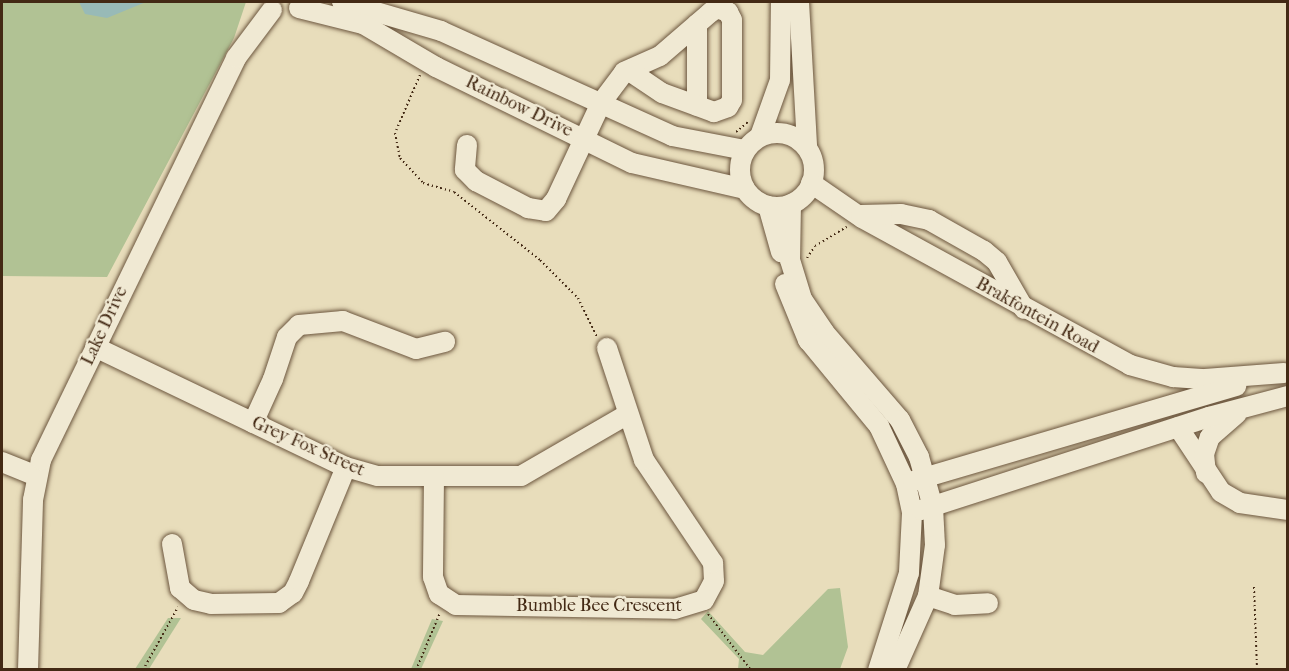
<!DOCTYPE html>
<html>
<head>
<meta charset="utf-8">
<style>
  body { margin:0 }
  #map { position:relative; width:1289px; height:671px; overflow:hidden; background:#e8ddbb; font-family:"IM FELL French Canon",serif }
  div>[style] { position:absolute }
  .green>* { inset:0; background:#b1c294 }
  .water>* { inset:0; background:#98bab7 }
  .path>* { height:2px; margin-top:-1px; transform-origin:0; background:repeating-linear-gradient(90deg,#432914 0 1.5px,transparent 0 4.5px) }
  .roads { filter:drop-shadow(0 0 2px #6c563e) drop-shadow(0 0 2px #6c563e) }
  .minor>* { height:20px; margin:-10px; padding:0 10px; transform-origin:10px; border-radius:10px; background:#f0e9d3 }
  .minor>.ring { margin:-10px; padding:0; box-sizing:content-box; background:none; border:20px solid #f0e9d3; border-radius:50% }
  span { translate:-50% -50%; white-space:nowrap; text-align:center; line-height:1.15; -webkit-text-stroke:4.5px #f0e9d3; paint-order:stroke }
  .street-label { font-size:18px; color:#432914 }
  .frame { position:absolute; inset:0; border:3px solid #432914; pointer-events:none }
</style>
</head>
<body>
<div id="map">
  <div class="green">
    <i style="clip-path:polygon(2px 2px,246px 2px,234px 38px,107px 277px,2px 276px)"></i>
    <i style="clip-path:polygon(840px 588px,848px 647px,840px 669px,738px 669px,739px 659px,701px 619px,708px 611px,745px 652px,763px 655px,828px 589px)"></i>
    <i style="clip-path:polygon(168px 618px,181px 618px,149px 669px,135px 669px)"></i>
    <i style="clip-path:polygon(432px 619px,443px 621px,421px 669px,411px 669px)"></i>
  </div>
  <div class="water">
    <i style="clip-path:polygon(79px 2px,146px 2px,107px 18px,85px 14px)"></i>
  </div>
  <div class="path">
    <i style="left:420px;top:75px;width:63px;rotate:113.3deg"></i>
    <i style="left:395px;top:133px;width:25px;rotate:79deg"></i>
    <i style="left:400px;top:158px;width:34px;rotate:47deg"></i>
    <i style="left:423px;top:183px;width:32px;rotate:16deg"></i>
    <i style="left:454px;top:192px;width:110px;rotate:38.3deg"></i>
    <i style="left:540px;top:260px;width:54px;rotate:45deg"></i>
    <i style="left:578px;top:298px;width:43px;rotate:64deg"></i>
    <i style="left:736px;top:132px;width:16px;rotate:-40deg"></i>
    <i style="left:807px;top:258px;width:14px;rotate:-56deg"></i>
    <i style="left:815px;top:246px;width:37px;rotate:-31deg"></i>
    <i style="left:1254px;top:587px;width:83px;rotate:87.9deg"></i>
    <i style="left:708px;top:614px;width:71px;rotate:52.5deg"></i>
    <i style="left:143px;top:670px;width:72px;rotate:-60.9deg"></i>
    <i style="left:416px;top:670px;width:62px;rotate:-67.2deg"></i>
  </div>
  <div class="roads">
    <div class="minor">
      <i style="left:342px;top:2px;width:103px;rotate:16.3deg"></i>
      <i style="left:441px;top:31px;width:254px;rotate:24.4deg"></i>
      <i style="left:672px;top:136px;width:74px;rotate:10.9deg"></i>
      <i style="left:799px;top:2px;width:145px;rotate:86.8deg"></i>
      <i style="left:299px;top:8px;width:66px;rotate:14deg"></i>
      <i style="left:363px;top:24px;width:85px;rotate:30.5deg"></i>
      <i style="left:436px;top:67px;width:218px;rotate:26.1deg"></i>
      <i style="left:632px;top:163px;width:116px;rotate:13deg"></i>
      <i style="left:697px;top:106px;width:82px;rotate:-90deg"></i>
      <i class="ring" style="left:740px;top:133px;width:54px;height:54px"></i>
      <i style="left:760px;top:136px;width:59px;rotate:-70.3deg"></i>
      <i style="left:780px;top:80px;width:78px;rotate:-89.3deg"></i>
      <i style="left:467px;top:145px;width:25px;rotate:95deg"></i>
      <i style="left:465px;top:170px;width:16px;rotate:45deg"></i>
      <i style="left:476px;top:181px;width:59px;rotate:27.4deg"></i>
      <i style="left:528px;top:208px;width:18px;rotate:9deg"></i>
      <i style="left:546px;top:211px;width:16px;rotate:-50deg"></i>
      <i style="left:556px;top:199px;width:106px;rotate:-64.9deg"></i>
      <i style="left:601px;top:103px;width:39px;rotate:-53deg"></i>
      <i style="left:624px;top:72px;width:39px;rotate:-24deg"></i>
      <i style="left:660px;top:56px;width:67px;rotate:-40.8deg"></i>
      <i style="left:711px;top:12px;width:7px;rotate:-34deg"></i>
      <i style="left:717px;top:8px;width:12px;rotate:20deg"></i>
      <i style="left:728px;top:12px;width:9px;rotate:63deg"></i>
      <i style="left:732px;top:20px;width:80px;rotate:90deg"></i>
      <i style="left:732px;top:100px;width:8px;rotate:120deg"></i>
      <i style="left:728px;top:107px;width:15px;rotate:160deg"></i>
      <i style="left:714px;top:112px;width:55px;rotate:-159.9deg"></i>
      <i style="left:662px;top:93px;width:40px;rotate:-146deg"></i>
      <i style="left:811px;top:183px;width:62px;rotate:34.5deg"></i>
      <i style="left:862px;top:218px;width:306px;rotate:28.7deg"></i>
      <i style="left:1130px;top:365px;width:45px;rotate:15.6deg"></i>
      <i style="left:1173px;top:377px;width:32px;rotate:4deg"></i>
      <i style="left:1205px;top:379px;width:79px;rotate:-4.3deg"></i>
      <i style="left:791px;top:204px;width:56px;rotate:91deg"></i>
      <i style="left:790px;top:260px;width:41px;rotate:72.9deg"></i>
      <i style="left:802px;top:299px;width:40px;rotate:56deg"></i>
      <i style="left:824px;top:332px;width:116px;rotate:49.2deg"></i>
      <i style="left:900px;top:420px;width:42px;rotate:62.8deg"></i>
      <i style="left:919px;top:457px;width:52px;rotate:74.4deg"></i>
      <i style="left:933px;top:507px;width:38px;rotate:87deg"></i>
      <i style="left:935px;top:545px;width:51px;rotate:97.8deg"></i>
      <i style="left:928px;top:596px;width:81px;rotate:114deg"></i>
      <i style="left:768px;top:206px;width:48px;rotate:74.2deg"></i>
      <i style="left:861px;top:215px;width:40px;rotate:-1.4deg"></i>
      <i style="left:901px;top:214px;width:29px;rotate:12deg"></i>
      <i style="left:929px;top:220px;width:63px;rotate:29.4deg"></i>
      <i style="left:984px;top:251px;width:17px;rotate:40deg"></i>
      <i style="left:997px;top:262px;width:54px;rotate:60.1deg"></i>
      <i style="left:785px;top:284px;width:61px;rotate:67.7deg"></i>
      <i style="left:808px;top:340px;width:112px;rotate:50.5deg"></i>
      <i style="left:879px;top:426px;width:64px;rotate:65deg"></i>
      <i style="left:906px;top:484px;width:30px;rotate:78deg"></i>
      <i style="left:912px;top:513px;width:60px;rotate:92.9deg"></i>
      <i style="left:909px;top:573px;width:102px;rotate:107.7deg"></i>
      <i style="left:95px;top:347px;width:278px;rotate:25.6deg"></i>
      <i style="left:346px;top:467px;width:33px;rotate:16deg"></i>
      <i style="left:378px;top:476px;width:143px"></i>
      <i style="left:521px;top:476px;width:124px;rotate:-30.1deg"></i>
      <i style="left:253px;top:423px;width:48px;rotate:-65.6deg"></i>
      <i style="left:273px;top:379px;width:44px;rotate:-71.6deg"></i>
      <i style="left:287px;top:337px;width:17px;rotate:-45deg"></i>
      <i style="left:299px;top:325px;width:44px;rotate:-5.2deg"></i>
      <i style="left:343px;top:321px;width:78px;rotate:21deg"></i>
      <i style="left:416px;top:349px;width:30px;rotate:-14deg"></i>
      <i style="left:1178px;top:427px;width:78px;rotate:56.5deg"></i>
      <i style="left:1221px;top:492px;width:22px;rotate:30deg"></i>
      <i style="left:1240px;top:503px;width:49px;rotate:8.3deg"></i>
      <i style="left:2px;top:462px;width:37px;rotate:22deg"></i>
      <i style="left:1206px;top:473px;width:19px;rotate:-96deg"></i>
      <i style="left:1204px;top:454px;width:18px;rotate:-71deg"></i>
      <i style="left:1210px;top:437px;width:35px;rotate:-41deg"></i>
      <i style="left:434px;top:477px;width:100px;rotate:90.6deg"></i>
      <i style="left:433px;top:577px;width:18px;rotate:71deg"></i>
      <i style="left:439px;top:594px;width:20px;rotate:33deg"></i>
      <i style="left:456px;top:605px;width:219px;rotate:1deg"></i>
      <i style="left:675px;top:609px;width:30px;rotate:-17deg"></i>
      <i style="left:704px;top:600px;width:21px;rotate:-62deg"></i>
      <i style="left:714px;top:581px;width:18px;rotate:-93deg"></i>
      <i style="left:713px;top:563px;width:124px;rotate:-123.8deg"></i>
      <i style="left:644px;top:460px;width:118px;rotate:-108.3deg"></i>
      <i style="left:913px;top:481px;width:337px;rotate:-16.4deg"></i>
      <i style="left:921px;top:510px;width:303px;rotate:-17.9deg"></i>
      <i style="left:1209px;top:417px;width:82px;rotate:-14.9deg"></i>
      <i style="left:172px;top:544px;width:45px;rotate:79.7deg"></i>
      <i style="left:180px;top:588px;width:18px;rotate:41deg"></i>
      <i style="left:194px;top:600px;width:17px;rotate:13deg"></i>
      <i style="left:211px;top:604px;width:68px;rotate:-0.8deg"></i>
      <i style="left:279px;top:603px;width:17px;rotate:-36deg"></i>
      <i style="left:293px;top:593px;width:13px;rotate:-63deg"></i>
      <i style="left:299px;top:581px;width:123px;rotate:-67.6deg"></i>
      <i style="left:928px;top:596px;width:28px;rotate:18deg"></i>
      <i style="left:955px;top:605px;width:33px;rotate:-3deg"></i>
      <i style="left:28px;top:670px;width:170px;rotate:-88.3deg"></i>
      <i style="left:33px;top:500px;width:41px;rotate:-78.7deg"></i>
      <i style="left:41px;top:460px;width:447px;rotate:-64.1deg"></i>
      <i style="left:236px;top:58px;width:60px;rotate:-53.1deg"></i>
    </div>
  </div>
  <div class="street-label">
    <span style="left:519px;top:107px;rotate:26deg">Rainbow Drive</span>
    <span style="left:1037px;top:316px;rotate:29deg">Brakfontein Road</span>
    <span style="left:105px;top:326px;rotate:-65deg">Lake Drive</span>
    <span style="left:308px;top:447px;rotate:24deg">Grey Fox Street</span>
    <span style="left:599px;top:606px">Bumble Bee Crescent</span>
  </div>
  <div class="frame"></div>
</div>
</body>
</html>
